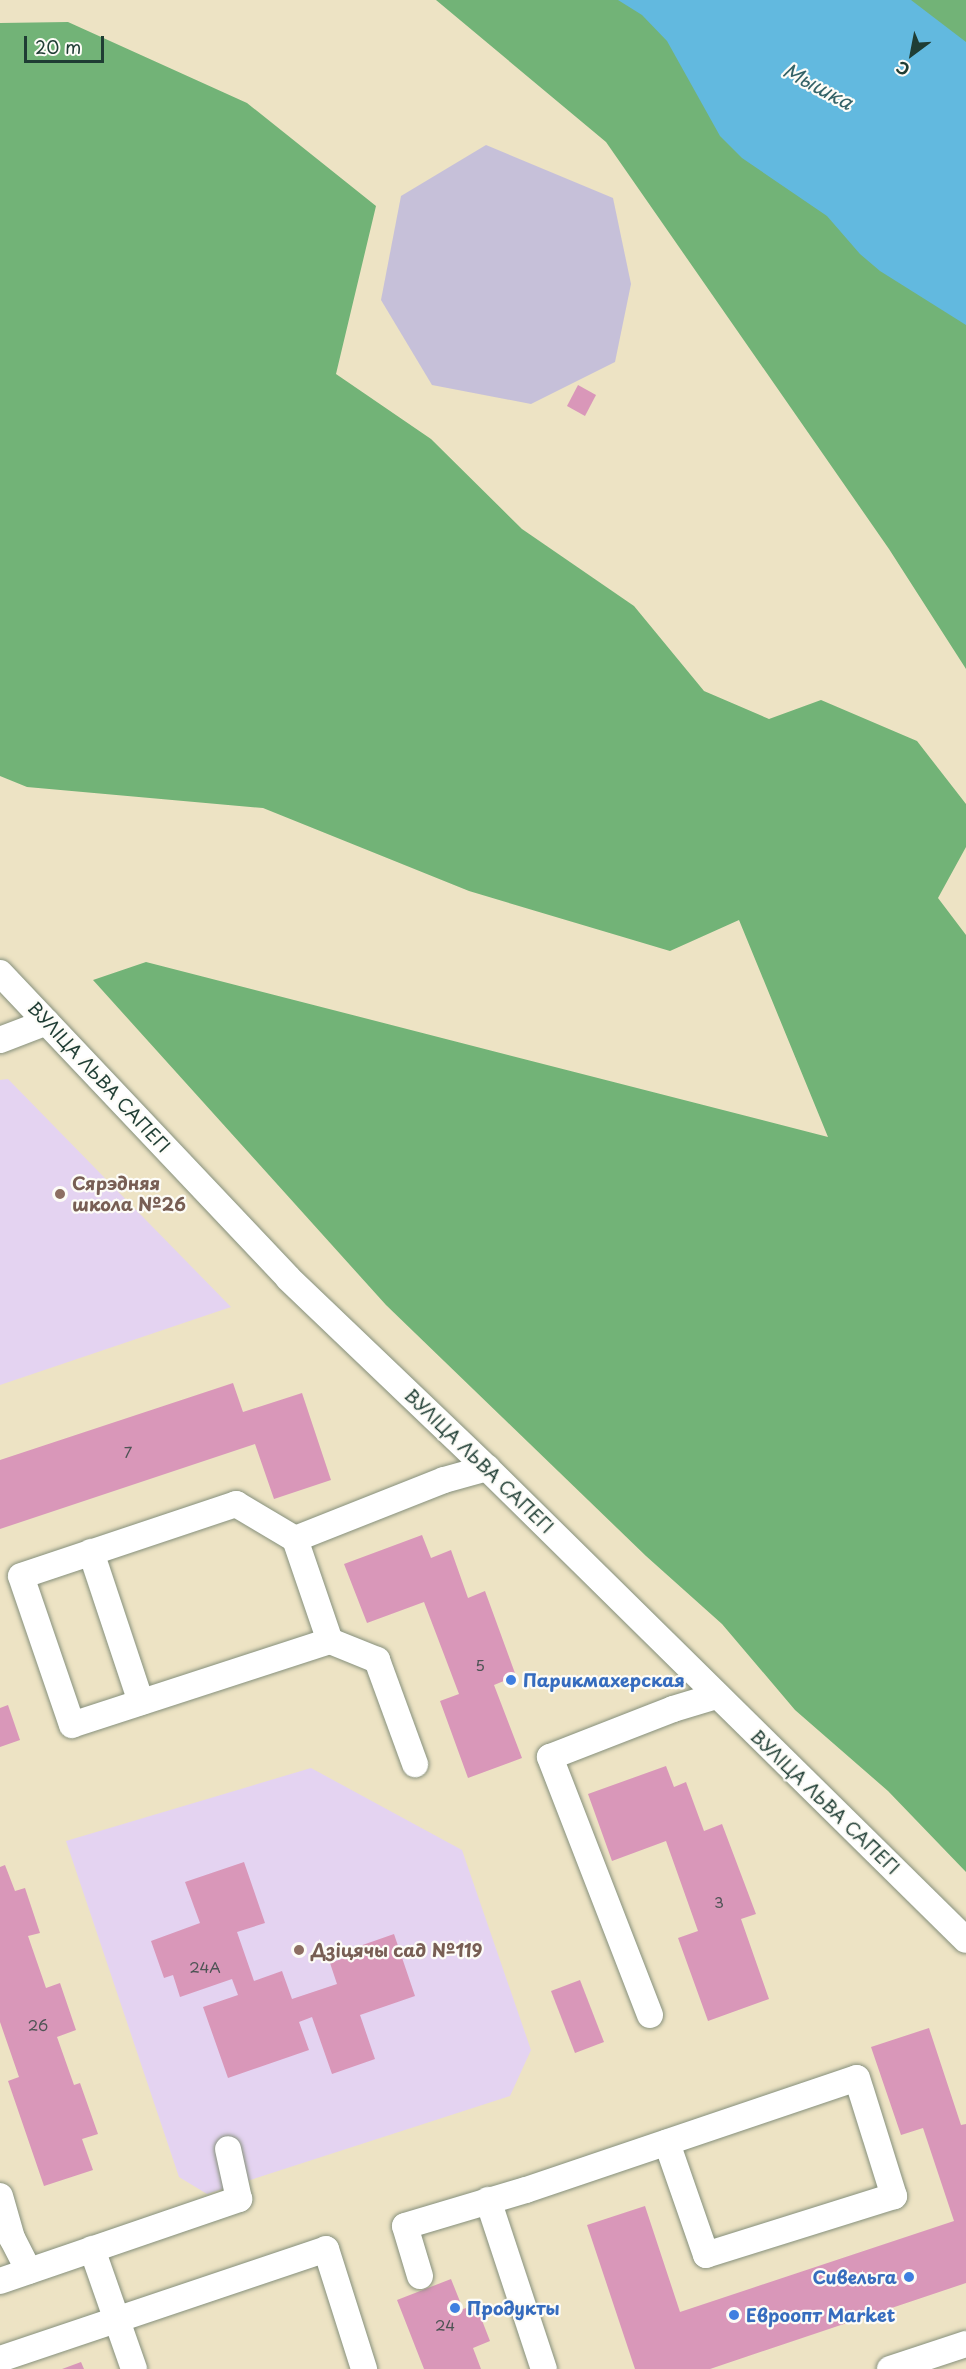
<!DOCTYPE html>
<html>
<head>
<meta charset="utf-8">
<style>
  body { margin:0 }
  #map { position:relative; width:966px; height:2369px; overflow:hidden; background:#ede3c4; font-family:"Playpen Sans",sans-serif }
  div>[style] { position:absolute }
  .built>* { inset:0; background:#e4d3f1 }
  .industrial>* { inset:0; background:#c6c0d9 }
  .forest>* { inset:0; background:#72b377 }
  .water>* { inset:0; background:#62b9df }
  .building>* { inset:0; background:#d997b9 }
  .roads { filter:drop-shadow(0 0 2px #86907c) drop-shadow(0 0 2px #86907c) }
  .minor>* { height:26px; margin:-13px; padding:0 13px; transform-origin:13px; border-radius:13px; background:#fff }
  .dots>* { width:16px; height:16px; translate:-50% -50%; box-sizing:border-box; border:3px solid #fdfcf7; border-radius:50% }
  span { translate:-50% -50%; white-space:nowrap; text-align:center; line-height:1.15; -webkit-text-stroke:4.5px #fdfcf7; paint-order:stroke }
  .number-label { font-size:15px; color:#4e5455 }
  .number-label span { -webkit-text-stroke-width:0 }
  .street-label { font-size:18px; color:#1f3d34 }
  .education-label { font-size:18px; color:#785e54; font-weight:700 }
  .left { translate:0 -50%; text-align:left }
  .shop-label { font-size:18px; color:#366cbe; font-weight:700 }
  .right { translate:-100% -50%; text-align:right }
  .water-label { font-size:20px; color:#336267; font-style:italic }
  .north { position:absolute; left:882px; top:24px; width:60px; height:60px; -webkit-text-stroke:4px #fdfcf7; paint-order:stroke; rotate:212deg; font-size:16px; font-weight:700; line-height:24px; text-align:center; color:#1f3d34 }
  .north::after { content:''; display:block; margin:auto; width:21px; height:27px; background:#1f3d34; clip-path:polygon(50% 0,100% 100%,50% 72%,0 100%) }
  .scale { position:absolute; left:24px; top:36px; width:80px; height:27px; box-sizing:border-box; border:3px solid #1f3d34; border-top:0; padding-left:8px; font-size:18px; line-height:21px; white-space:nowrap; color:#1f3d34; -webkit-text-stroke:4px #fdfcf7; paint-order:stroke }
</style>
</head>
<body>
<div id="map">
  <div class="built">
    <i style="clip-path:polygon(8px 1079px,231px 1307px,0 1385px,0 1080px)"></i>
    <i style="clip-path:polygon(311px 1768px,462px 1850px,531px 2050px,510px 2096px,207px 2194px,179px 2177px,66px 1841px)"></i>
  </div>
  <div class="industrial">
    <i style="clip-path:polygon(486px 145px,613px 198px,631px 284px,615px 362px,531px 404px,432px 385px,381px 300px,401px 196px)"></i>
  </div>
  <div class="forest">
    <i style="clip-path:polygon(436px 0,966px 0,966px 669px,889px 549px,606px 142px)"></i>
    <i style="clip-path:polygon(68px 22px,247px 103px,376px 206px,336px 374px,431px 439px,522px 529px,634px 606px,704px 691px,769px 719px,821px 700px,917px 741px,966px 804px,966px 847px,938px 898px,966px 935px,966px 1872px,888px 1791px,795px 1710px,722px 1624px,646px 1556px,386px 1305px,93px 980px,146px 962px,828px 1137px,739px 920px,670px 951px,469px 891px,263px 808px,27px 787px,0 776px,0 23px)"></i>
  </div>
  <div class="water">
    <i style="clip-path:polygon(618px 0,911px 0,966px 42px,966px 325px,880px 271px,860px 254px,827px 216px,742px 158px,720px 136px,667px 41px,642px 15px)"></i>
  </div>
  <div class="building">
    <i style="clip-path:polygon(578px 385px,596px 395px,585px 416px,567px 406px)"></i>
    <i style="clip-path:polygon(233px 1383px,243px 1412px,302px 1393px,331px 1480px,274px 1499px,255px 1444px,0 1529px,0 1460px)"></i>
    <i style="clip-path:polygon(422px 1535px,431px 1558px,451px 1550px,468px 1598px,485px 1591px,516px 1676px,494px 1685px,522px 1758px,468px 1778px,440px 1701px,459px 1694px,424px 1602px,367px 1623px,344px 1564px)"></i>
    <i style="clip-path:polygon(8px 1705px,20px 1740px,0 1747px,0 1708px)"></i>
    <i style="clip-path:polygon(666px 1766px,674px 1787px,686px 1782px,704px 1831px,722px 1824px,756px 1914px,741px 1919px,769px 1999px,708px 2021px,678px 1938px,698px 1931px,666px 1841px,612px 1861px,588px 1794px)"></i>
    <i style="clip-path:polygon(244px 1862px,265px 1923px,237px 1932px,254px 1981px,282px 1971px,292px 1999px,337px 1984px,330px 1963px,356px 1954px,354px 1948px,394px 1934px,415px 1996px,360px 2015px,375px 2059px,332px 2074px,312px 2017px,299px 2022px,309px 2050px,228px 2078px,203px 2007px,238px 1995px,232px 1979px,180px 1997px,173px 1975px,164px 1978px,151px 1941px,200px 1923px,185px 1882px)"></i>
    <i style="clip-path:polygon(5px 1865px,15px 1891px,25px 1888px,40px 1933px,28px 1936px,46px 1988px,60px 1983px,76px 2030px,57px 2037px,74px 2085px,80px 2083px,98px 2134px,82px 2139px,93px 2170px,44px 2186px,8px 2081px,19px 2077px,0 2022px,0 1867px)"></i>
    <i style="clip-path:polygon(580px 1980px,604px 2042px,575px 2053px,551px 1991px)"></i>
    <i style="clip-path:polygon(929px 2028px,961px 2125px,966px 2124px,966px 2283px,710px 2369px,635px 2369px,587px 2225px,645px 2206px,680px 2312px,954px 2221px,923px 2128px,901px 2135px,871px 2047px)"></i>
    <i style="clip-path:polygon(451px 2279px,463px 2309px,476px 2305px,490px 2341px,473px 2348px,481px 2369px,424px 2369px,397px 2300px)"></i>
    <i style="clip-path:polygon(81px 2362px,84px 2369px,62px 2369px)"></i>
  </div>
  <div class="roads">
    <div class="minor">
      <i style="left:0;top:973px;width:419px;rotate:46.6deg"></i>
      <i style="left:288px;top:1278px;width:275px;rotate:43.7deg"></i>
      <i style="left:487px;top:1468px;width:672px;rotate:44.58deg"></i>
      <i style="left:0;top:1040px;width:50px;rotate:-21deg"></i>
      <i style="left:295px;top:1539px;width:160px;rotate:-21.6deg"></i>
      <i style="left:444px;top:1480px;width:45px;rotate:-15.6deg"></i>
      <i style="left:91px;top:1552px;width:158px;rotate:71.6deg"></i>
      <i style="left:330px;top:1641px;width:271px;rotate:162deg"></i>
      <i style="left:72px;top:1725px;width:157px;rotate:-108.9deg"></i>
      <i style="left:21px;top:1576px;width:227px;rotate:-18.5deg"></i>
      <i style="left:236px;top:1504px;width:69px;rotate:30.7deg"></i>
      <i style="left:295px;top:1539px;width:108px;rotate:71.1deg"></i>
      <i style="left:330px;top:1641px;width:51px;rotate:22deg"></i>
      <i style="left:377px;top:1660px;width:111px;rotate:69.9deg"></i>
      <i style="left:650px;top:2015px;width:277px;rotate:-111.2deg"></i>
      <i style="left:550px;top:1757px;width:132px;rotate:-21.3deg"></i>
      <i style="left:673px;top:1709px;width:45px;rotate:-16.8deg"></i>
      <i style="left:0;top:2196px;width:44px;rotate:74.1deg"></i>
      <i style="left:12px;top:2238px;width:37px;rotate:63deg"></i>
      <i style="left:488px;top:2200px;width:178px;rotate:71.7deg"></i>
      <i style="left:92px;top:2249px;width:127px;rotate:70.7deg"></i>
      <i style="left:420px;top:2276px;width:52px;rotate:-106.7deg"></i>
      <i style="left:405px;top:2226px;width:126px;rotate:-16.6deg"></i>
      <i style="left:526px;top:2190px;width:349px;rotate:-18.7deg"></i>
      <i style="left:857px;top:2078px;width:124px;rotate:72.6deg"></i>
      <i style="left:894px;top:2196px;width:197px;rotate:162.6deg"></i>
      <i style="left:706px;top:2255px;width:119px;rotate:-109.2deg"></i>
      <i style="left:0;top:2281px;width:253px;rotate:-18.9deg"></i>
      <i style="left:239px;top:2199px;width:51px;rotate:-102.4deg"></i>
      <i style="left:0;top:2359px;width:344px;rotate:-18.6deg"></i>
      <i style="left:326px;top:2249px;width:126px;rotate:72.4deg"></i>
      <i style="left:890px;top:2369px;width:80px;rotate:-18.2deg"></i>
    </div>
  </div>
  <div class="dots">
    <i style="left:60px;top:1194px;background:#8d6e63"></i>
    <i style="left:511px;top:1680px;background:#3f7fe0"></i>
    <i style="left:299px;top:1950px;background:#8d6e63"></i>
    <i style="left:909px;top:2277px;background:#3f7fe0"></i>
    <i style="left:455px;top:2308px;background:#3f7fe0"></i>
    <i style="left:734px;top:2315px;background:#3f7fe0"></i>
  </div>
  <div class="number-label">
    <span style="left:128px;top:1452px">7</span>
    <span style="left:480px;top:1665px">5</span>
    <span style="left:719px;top:1902px">3</span>
    <span style="left:205px;top:1967px">24А</span>
    <span style="left:38px;top:2025px">26</span>
    <span style="left:445px;top:2325px">24</span>
  </div>
  <div class="street-label">
    <span style="left:99px;top:1077px;rotate:47deg">ВУЛІЦА ЛЬВА САПЕГІ</span>
    <span style="left:479px;top:1461px;rotate:44deg">ВУЛІЦА ЛЬВА САПЕГІ</span>
    <span style="left:825px;top:1802px;rotate:44deg">ВУЛІЦА ЛЬВА САПЕГІ</span>
  </div>
  <div class="education-label">
    <span class="left" style="left:72px;top:1194px">Сярэдняя<br>школа №26</span>
    <span class="left" style="left:311px;top:1950px">Дзіцячы сад №119</span>
  </div>
  <div class="shop-label">
    <span class="left" style="left:523px;top:1680px">Парикмахерская</span>
    <span class="right" style="left:897px;top:2277px">Сивельга</span>
    <span class="left" style="left:467px;top:2308px">Продукты</span>
    <span class="left" style="left:746px;top:2315px">Евроопт Market</span>
  </div>
  <div class="water-label">
    <span style="left:818px;top:86px;rotate:28deg">Мышка</span>
  </div>
  <div class="north">С</div>
  <div class="scale">20 m</div>
</div>
</body>
</html>
